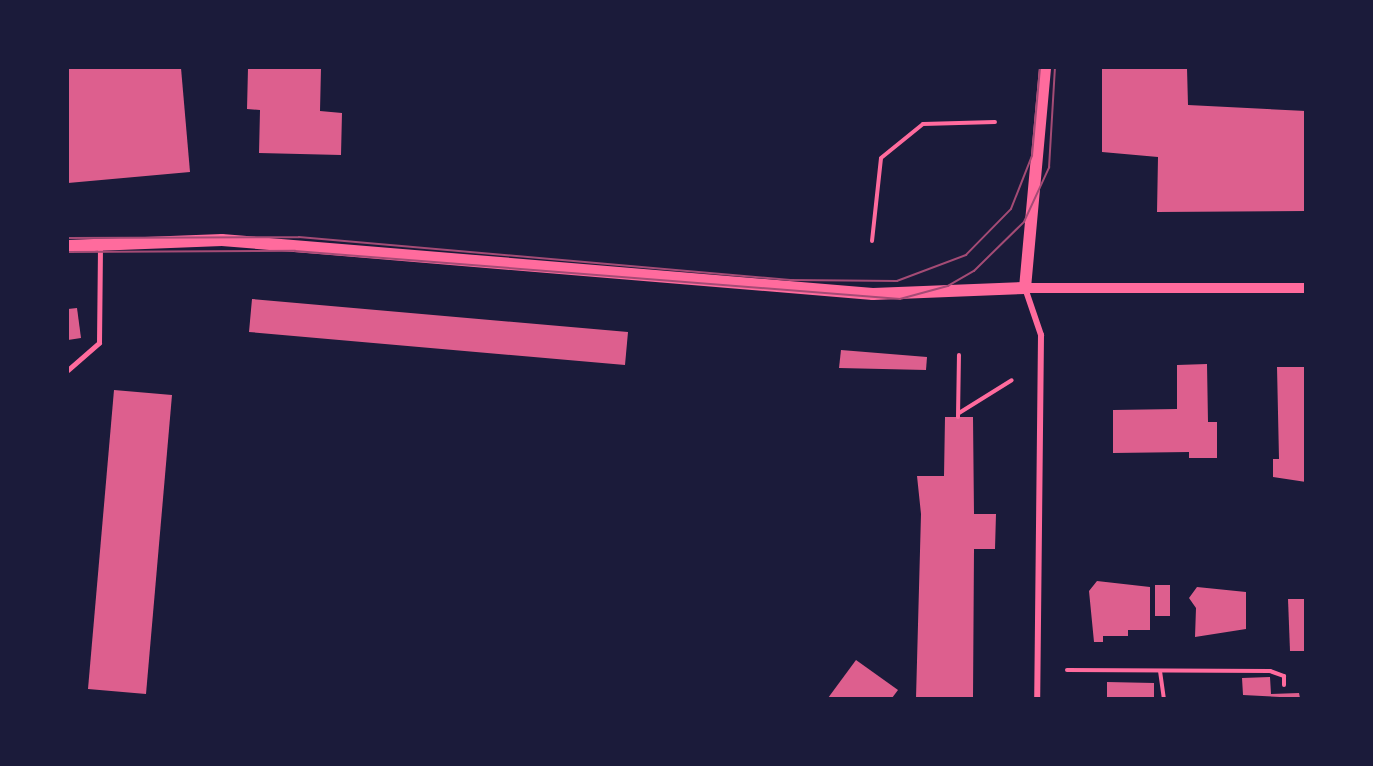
<!DOCTYPE html>
<html>
<head>
<meta charset="utf-8">
<style>
  body { margin:0 }
  #map { position:relative; width:1373px; height:766px; overflow:hidden; background:#1b1b3a; font-family:"Archivo Narrow",sans-serif }
  div>[style] { position:absolute }
  .building>* { inset:0; background:#dd5f8e }
  .path>* { height:4px; margin:-2px; padding:0 2px; transform-origin:2px; border-radius:2px; background:#ff6b9d }
  .service>* { height:4.5px; margin:-2.25px; padding:0 2.25px; transform-origin:2.25px; border-radius:2.25px; background:#ff6b9d }
  .minor>* { height:6px; margin:-3px; padding:0 3px; transform-origin:3px; border-radius:3px; background:#ff6b9d }
  .tertiary>* { height:10px; margin:-5px; padding:0 5px; transform-origin:5px; border-radius:5px; background:#ff6b9d }
  .secondary>* { height:12px; margin:-6px; padding:0 6px; transform-origin:6px; border-radius:6px; background:#ff6b9d }
  .tram>* { height:1.5px; margin:-0.75px; padding:0 0.75px; transform-origin:0.75px; border-radius:0.75px; background:#a44b75 }
  span { translate:-50% -50%; white-space:nowrap; text-align:center; line-height:1.15; -webkit-text-stroke:4.5px #1b1b3a; paint-order:stroke }
  .frame { position:absolute; inset:0; border:69px solid #1b1b3a; pointer-events:none }
</style>
</head>
<body>
<div id="map">
  <div class="building">
    <i style="clip-path:polygon(68px 68px,181px 68px,190px 172px,68px 183px)"></i>
    <i style="clip-path:polygon(248px 68px,321px 68px,320px 111px,342px 113px,341px 155px,259px 153px,260px 110px,247px 109px)"></i>
    <i style="clip-path:polygon(1102px 68px,1187px 68px,1188px 105px,1306px 111px,1306px 211px,1157px 212px,1158px 157px,1102px 152px)"></i>
    <i style="clip-path:polygon(252px 299px,628px 332px,625px 365px,249px 332px)"></i>
    <i style="clip-path:polygon(77px 308px,81px 338px,68px 340px,68px 309px)"></i>
    <i style="clip-path:polygon(841px 350px,927px 357px,926px 370px,839px 368px)"></i>
    <i style="clip-path:polygon(1207px 364px,1208px 422px,1217px 422px,1217px 458px,1189px 458px,1189px 452px,1113px 453px,1113px 410px,1177px 409px,1177px 365px)"></i>
    <i style="clip-path:polygon(1277px 367px,1306px 367px,1306px 482px,1273px 477px,1273px 459px,1279px 459px)"></i>
    <i style="clip-path:polygon(114px 390px,172px 395px,146px 694px,88px 689px)"></i>
    <i style="clip-path:polygon(945px 417px,973px 417px,974px 514px,996px 514px,995px 549px,974px 549px,973px 698px,916px 698px,921px 514px,917px 476px,944px 476px)"></i>
    <i style="clip-path:polygon(1097px 581px,1150px 587px,1150px 630px,1128px 630px,1128px 636px,1103px 636px,1103px 642px,1094px 642px,1089px 591px)"></i>
    <i style="clip-path:polygon(1155px 585px,1170px 585px,1170px 616px,1155px 616px)"></i>
    <i style="clip-path:polygon(1197px 587px,1246px 592px,1246px 629px,1195px 637px,1196px 608px,1189px 598px)"></i>
    <i style="clip-path:polygon(1288px 599px,1306px 599px,1306px 651px,1290px 651px)"></i>
    <i style="clip-path:polygon(856px 660px,898px 690px,892px 698px,828px 698px)"></i>
    <i style="clip-path:polygon(1270px 677px,1271px 694px,1299px 693px,1300px 698px,1243px 695px,1242px 678px)"></i>
    <i style="clip-path:polygon(1107px 682px,1154px 683px,1154px 698px,1107px 698px)"></i>
  </div>
  <div class="path">
    <i style="left:872px;top:241px;width:83px;rotate:-83.8deg"></i>
    <i style="left:881px;top:158px;width:54px;rotate:-39deg"></i>
    <i style="left:923px;top:124px;width:72px;rotate:-1.6deg"></i>
    <i style="left:959px;top:413px;width:62px;rotate:-31.9deg"></i>
    <i style="left:958px;top:417px;width:62px;rotate:-89.1deg"></i>
    <i style="left:1067px;top:670px;width:203px;rotate:0.3deg"></i>
    <i style="left:1270px;top:671px;width:15px;rotate:20deg"></i>
    <i style="left:1284px;top:676px;width:9px;rotate:90deg"></i>
    <i style="left:1160px;top:671px;width:27px;rotate:82deg"></i>
  </div>
  <div class="service">
    <i style="left:68px;top:370px;width:41px;rotate:-41.1deg"></i>
    <i style="left:99px;top:343px;width:96px;rotate:-89.4deg"></i>
  </div>
  <div class="minor">
    <i style="left:1025px;top:288px;width:50px;rotate:71.2deg"></i>
    <i style="left:1041px;top:335px;width:363px;rotate:90.6deg"></i>
  </div>
  <div class="tertiary">
    <i style="left:1025px;top:288px;width:281px"></i>
  </div>
  <div class="secondary">
    <i style="left:68px;top:246px;width:154px;rotate:-2.2deg"></i>
    <i style="left:222px;top:240px;width:653px;rotate:4.74deg"></i>
    <i style="left:873px;top:294px;width:152px;rotate:-2.3deg"></i>
    <i style="left:1025px;top:288px;width:221px;rotate:-84.8deg"></i>
  </div>
  <div class="tram">
    <i style="left:68px;top:238px;width:231px;rotate:-0.2deg"></i>
    <i style="left:299px;top:237px;width:493px;rotate:5deg"></i>
    <i style="left:790px;top:280px;width:107px;rotate:0.5deg"></i>
    <i style="left:897px;top:281px;width:74px;rotate:-20.6deg"></i>
    <i style="left:966px;top:255px;width:64px;rotate:-45.6deg"></i>
    <i style="left:1011px;top:209px;width:57px;rotate:-68.4deg"></i>
    <i style="left:1032px;top:156px;width:88px;rotate:-84.8deg"></i>
    <i style="left:68px;top:252px;width:227px;rotate:-0.3deg"></i>
    <i style="left:295px;top:251px;width:607px;rotate:4.54deg"></i>
    <i style="left:900px;top:299px;width:50px;rotate:-15.2deg"></i>
    <i style="left:948px;top:286px;width:30px;rotate:-30deg"></i>
    <i style="left:974px;top:271px;width:70px;rotate:-44.4deg"></i>
    <i style="left:1024px;top:222px;width:60px;rotate:-65.2deg"></i>
    <i style="left:1049px;top:168px;width:100px;rotate:-86.6deg"></i>
  </div>
  <div class="frame"></div>
</div>
</body>
</html>
